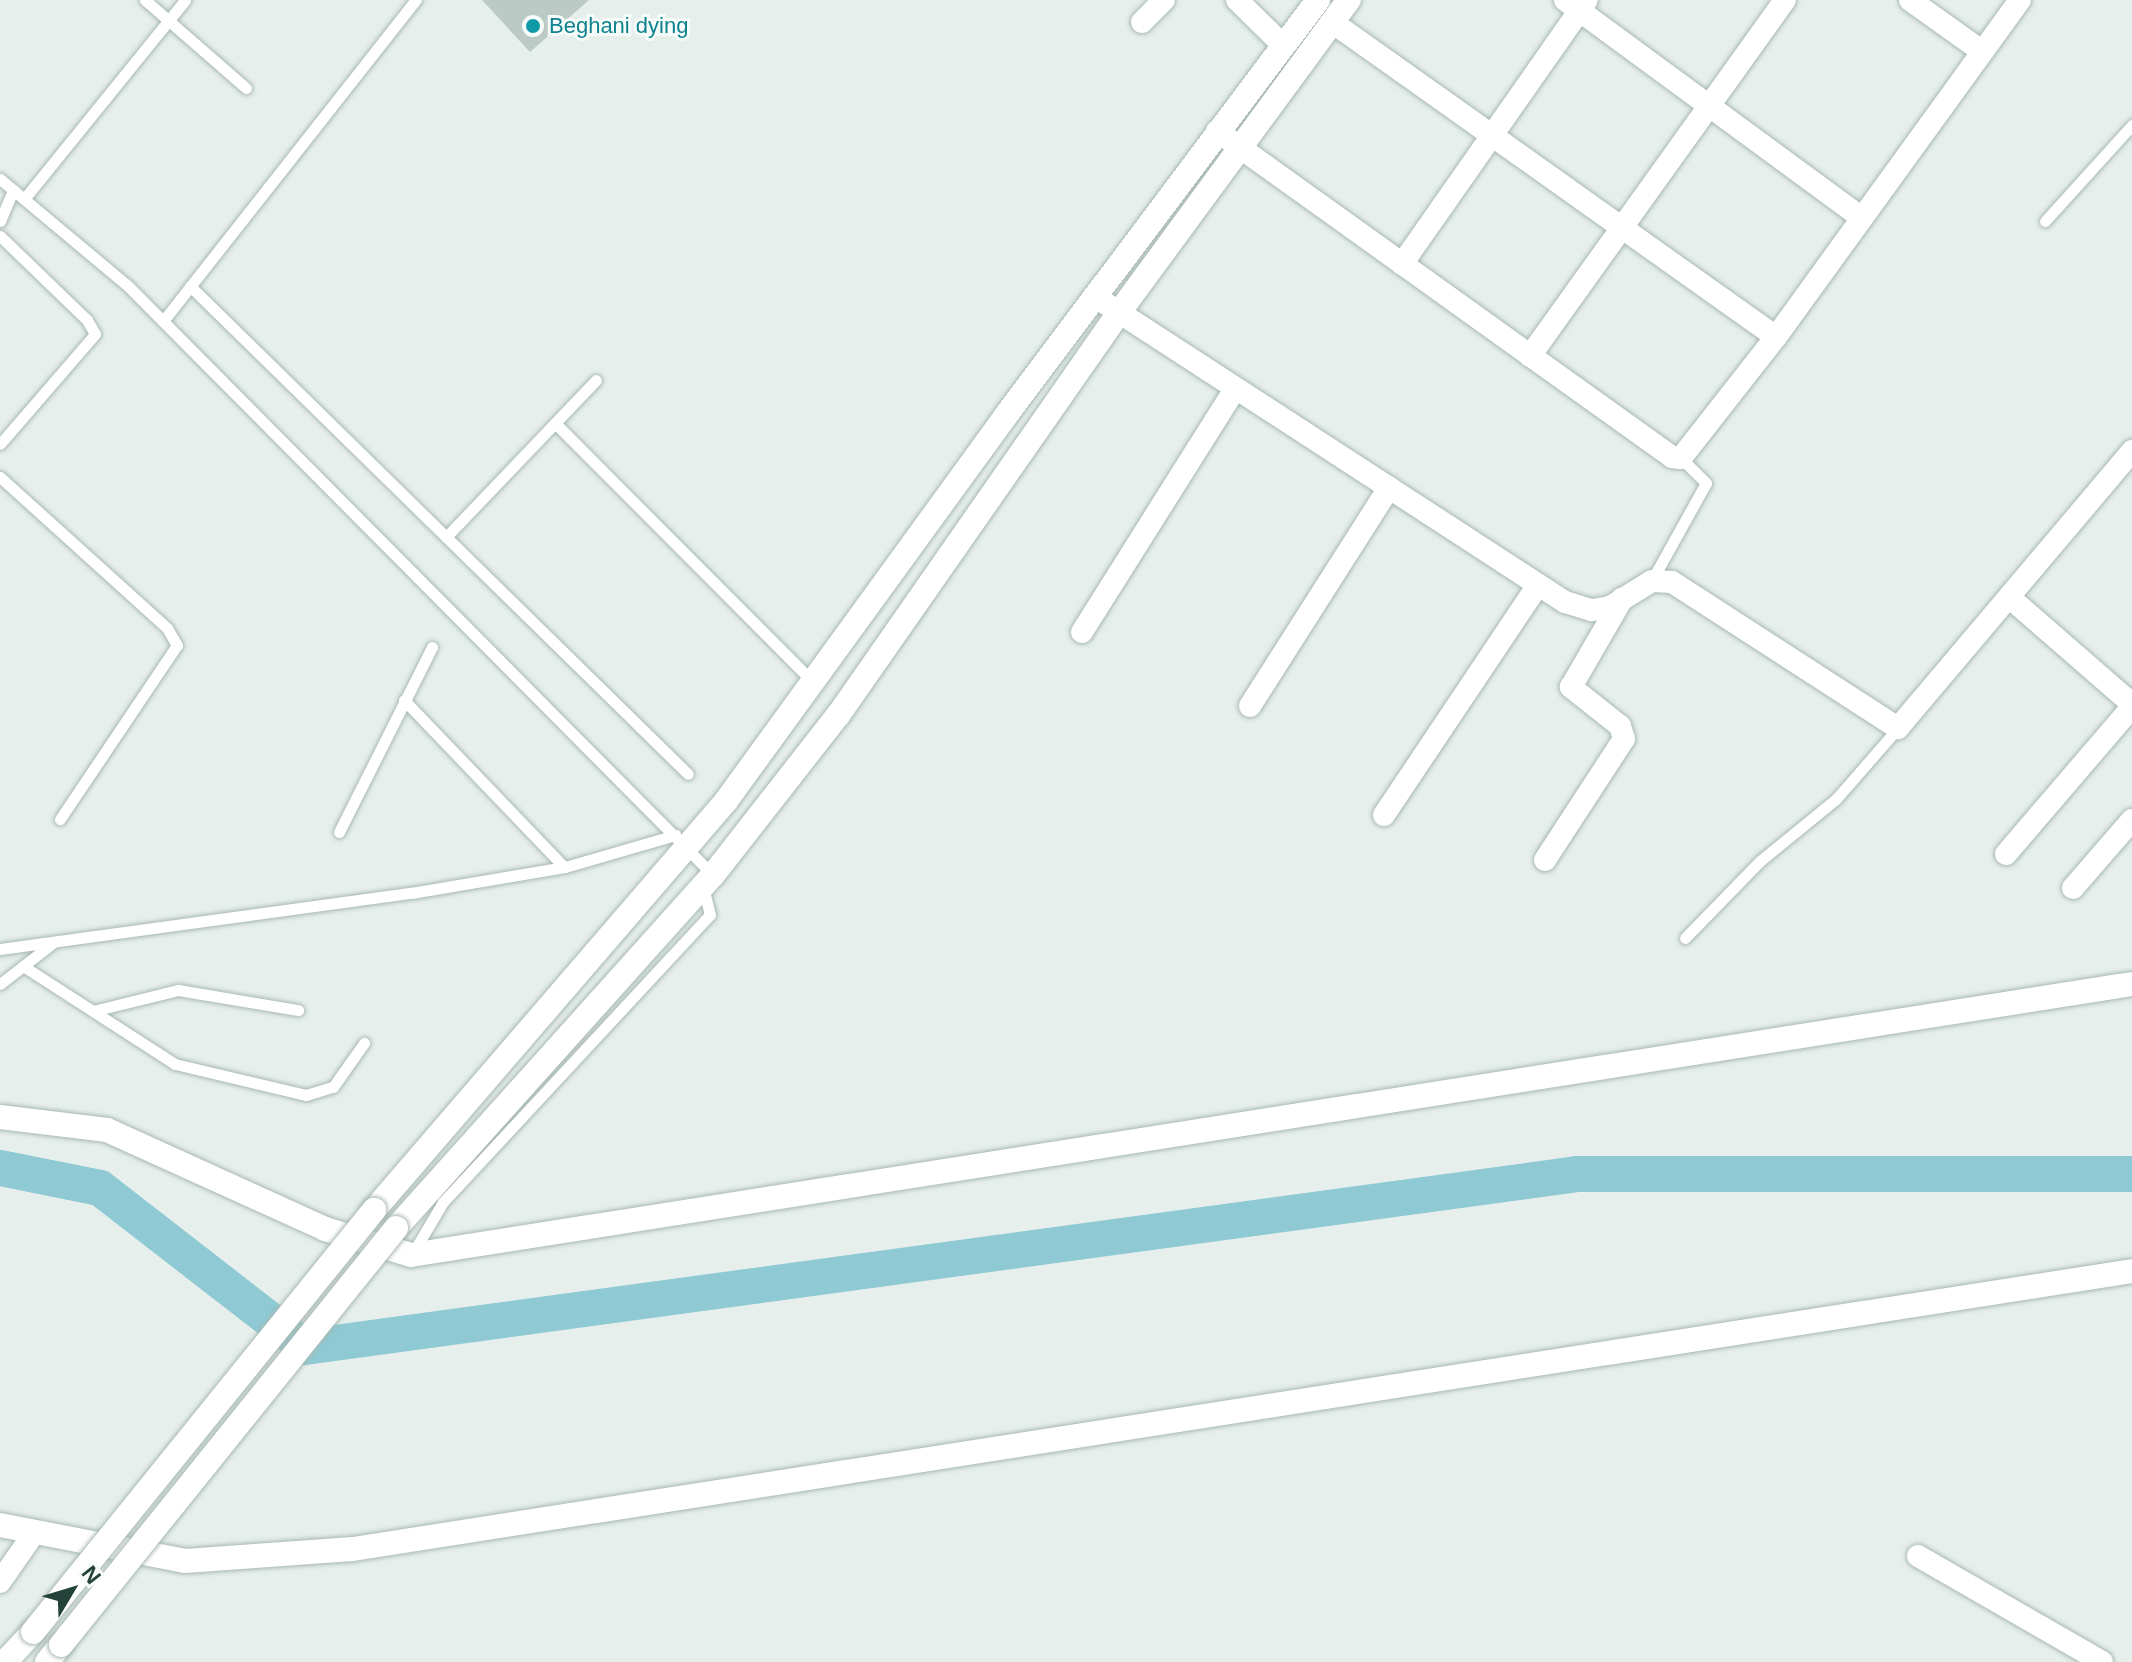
<!DOCTYPE html>
<html>
<head>
<meta charset="utf-8">
<style>
  body { margin:0 }
  #map { position:relative; width:2132px; height:1662px; overflow:hidden; background:#e6efeb; font-family:Helvetica,sans-serif }
  div>[style] { position:absolute }
  .river>* { height:36px; margin:-18px; padding:0 18px; transform-origin:18px; border-radius:18px; background:#8ec9d4 }
  .building>* { inset:0; background:#bbcac4 }
  .roads { filter:drop-shadow(0 0 2px #a8b8b2) drop-shadow(0 0 2px #a8b8b2) }
  .service>* { height:11px; margin:-5.5px; padding:0 5.5px; transform-origin:5.5px; border-radius:5.5px; background:#fff }
  .minor>* { height:22px; margin:-11px; padding:0 11px; transform-origin:11px; border-radius:11px; background:#fff }
  .tertiary>* { height:24px; margin:-12px; padding:0 12px; transform-origin:12px; border-radius:12px; background:#fff }
  .bridges { filter:drop-shadow(0 0 2px #a8b8b2) drop-shadow(0 0 2px #a8b8b2) }
  .tertiary-bridge>* { height:24px; margin:-12px; padding:0 12px; transform-origin:12px; border-radius:12px; background:#fff }
  .dots>* { width:22px; height:22px; translate:-50% -50%; box-sizing:border-box; border:4px solid #f7fbf9; border-radius:50% }
  span { translate:-50% -50%; white-space:nowrap; text-align:center; line-height:1.15; -webkit-text-stroke:6px #f7fbf9; paint-order:stroke }
  .culture-label { font-size:22px; color:#0d838f }
  .left { translate:0 -50%; text-align:left }
  .north { position:absolute; left:32px; top:1550px; width:80px; height:80px; -webkit-text-stroke:6px #f7fbf9; paint-order:stroke; rotate:52deg; font-size:22px; font-weight:700; line-height:32px; text-align:center; color:#24423a }
  .north::after { content:''; display:block; margin:auto; width:28px; height:36px; background:#24423a; clip-path:polygon(50% 0,100% 100%,50% 72%,0 100%) }
</style>
</head>
<body>
<div id="map">
  <div class="river">
    <i style="left:0;top:1168px;width:102px;rotate:11.3deg"></i>
    <i style="left:100px;top:1188px;width:259px;rotate:37.8deg"></i>
    <i style="left:305px;top:1347px;width:1285px;rotate:-7.74deg"></i>
    <i style="left:1578px;top:1174px;width:554px"></i>
  </div>
  <div class="building">
    <i style="clip-path:polygon(482px 0,589px 0,530px 52px)"></i>
  </div>
  <div class="roads">
    <div class="service">
      <i style="left:145px;top:0;width:134px;rotate:41.1deg"></i>
      <i style="left:0;top:179px;width:168px;rotate:39.9deg"></i>
      <i style="left:129px;top:287px;width:829px;rotate:45.2deg"></i>
      <i style="left:24px;top:199px;width:256px;rotate:-51deg"></i>
      <i style="left:0;top:221px;width:34px;rotate:-67deg"></i>
      <i style="left:2045px;top:221px;width:130px;rotate:-47.8deg"></i>
      <i style="left:0;top:236px;width:121px;rotate:44deg"></i>
      <i style="left:87px;top:320px;width:16px;rotate:60deg"></i>
      <i style="left:95px;top:334px;width:145px;rotate:130.8deg"></i>
      <i style="left:190px;top:286px;width:697px;rotate:44.42deg"></i>
      <i style="left:163px;top:321px;width:409px;rotate:-51.8deg"></i>
      <i style="left:555px;top:423px;width:366px;rotate:45.1deg"></i>
      <i style="left:0;top:477px;width:225px;rotate:42.1deg"></i>
      <i style="left:167px;top:628px;width:20px;rotate:60deg"></i>
      <i style="left:177px;top:645px;width:210px;rotate:123.9deg"></i>
      <i style="left:446px;top:537px;width:217px;rotate:-46.3deg"></i>
      <i style="left:1652px;top:580px;width:111px;rotate:-60.9deg"></i>
      <i style="left:1706px;top:483px;width:35px;rotate:-135deg"></i>
      <i style="left:404px;top:700px;width:231px;rotate:46.2deg"></i>
      <i style="left:339px;top:832px;width:207px;rotate:-63.3deg"></i>
      <i style="left:1685px;top:938px;width:107px;rotate:-45.8deg"></i>
      <i style="left:1760px;top:861px;width:98px;rotate:-39.2deg"></i>
      <i style="left:1836px;top:799px;width:94px;rotate:-48.9deg"></i>
      <i style="left:0;top:949px;width:415px;rotate:-7.8deg"></i>
      <i style="left:411px;top:893px;width:156px;rotate:-9.6deg"></i>
      <i style="left:565px;top:867px;width:115px;rotate:-16.2deg"></i>
      <i style="left:23px;top:966px;width:181px;rotate:32.8deg"></i>
      <i style="left:175px;top:1064px;width:135px;rotate:13.3deg"></i>
      <i style="left:306px;top:1095px;width:28px;rotate:-17deg"></i>
      <i style="left:333px;top:1087px;width:54px;rotate:-54.8deg"></i>
      <i style="left:0;top:984px;width:68px;rotate:-37.9deg"></i>
      <i style="left:93px;top:1011px;width:88px;rotate:-13.9deg"></i>
      <i style="left:178px;top:990px;width:122px;rotate:9.5deg"></i>
      <i style="left:414px;top:1251px;width:57px;rotate:-59.4deg"></i>
      <i style="left:443px;top:1202px;width:392px;rotate:-47.1deg"></i>
      <i style="left:710px;top:915px;width:29px;rotate:-104deg"></i>
    </div>
    <div class="minor">
      <i style="left:1237px;top:0;width:64px;rotate:44.4deg"></i>
      <i style="left:1565px;top:0;width:366px;rotate:36.3deg"></i>
      <i style="left:1910px;top:0;width:86px;rotate:35.5deg"></i>
      <i style="left:1142px;top:22px;width:31px;rotate:-45deg"></i>
      <i style="left:1332px;top:22px;width:544px;rotate:35.35deg"></i>
      <i style="left:1217px;top:131px;width:560px;rotate:35.62deg"></i>
      <i style="left:1672px;top:457px;width:9px;rotate:6deg"></i>
      <i style="left:1681px;top:458px;width:154px;rotate:-51.9deg"></i>
      <i style="left:1776px;top:337px;width:416px;rotate:-54.1deg"></i>
      <i style="left:1402px;top:264px;width:322px;rotate:-55deg"></i>
      <i style="left:1094px;top:296px;width:562px;rotate:33.01deg"></i>
      <i style="left:1565px;top:602px;width:28px;rotate:17deg"></i>
      <i style="left:1592px;top:610px;width:18px;rotate:-9deg"></i>
      <i style="left:1610px;top:607px;width:49px;rotate:-31.8deg"></i>
      <i style="left:1652px;top:581px;width:20px;rotate:3deg"></i>
      <i style="left:1672px;top:582px;width:269px;rotate:32.9deg"></i>
      <i style="left:1898px;top:728px;width:363px;rotate:-49.8deg"></i>
      <i style="left:1530px;top:356px;width:438px;rotate:-54.4deg"></i>
      <i style="left:2009px;top:597px;width:163px;rotate:41deg"></i>
      <i style="left:1082px;top:632px;width:287px;rotate:-57.8deg"></i>
      <i style="left:1250px;top:706px;width:259px;rotate:-57.5deg"></i>
      <i style="left:1384px;top:815px;width:277px;rotate:-56.2deg"></i>
      <i style="left:2006px;top:854px;width:194px;rotate:-49.4deg"></i>
      <i style="left:1545px;top:860px;width:145px;rotate:-56.9deg"></i>
      <i style="left:1624px;top:739px;width:14px;rotate:-107deg"></i>
      <i style="left:1620px;top:726px;width:63px;rotate:-141.5deg"></i>
      <i style="left:1571px;top:687px;width:102px;rotate:-59.9deg"></i>
      <i style="left:2073px;top:888px;width:90px;rotate:-49.1deg"></i>
      <i style="left:1918px;top:1556px;width:212px;rotate:29.9deg"></i>
      <i style="left:0;top:1582px;width:60px;rotate:-55.2deg"></i>
    </div>
    <div class="tertiary">
      <i style="left:0;top:1117px;width:108px;rotate:6.9deg"></i>
      <i style="left:107px;top:1130px;width:239px;rotate:24.4deg"></i>
      <i style="left:325px;top:1229px;width:90px;rotate:16.8deg"></i>
      <i style="left:411px;top:1255px;width:1742px;rotate:-8.95deg"></i>
      <i style="left:374px;top:1210px;width:540px;rotate:-49.28deg"></i>
      <i style="left:726px;top:801px;width:478px;rotate:-54deg"></i>
      <i style="left:1007px;top:414px;width:518px;rotate:-53.09deg"></i>
      <i style="left:396px;top:1228px;width:474px;rotate:-48.1deg"></i>
      <i style="left:713px;top:875px;width:204px;rotate:-52deg"></i>
      <i style="left:839px;top:714px;width:488px;rotate:-55.1deg"></i>
      <i style="left:1118px;top:314px;width:390px;rotate:-53.7deg"></i>
      <i style="left:0;top:1525px;width:188px;rotate:11deg"></i>
      <i style="left:185px;top:1561px;width:168px;rotate:-4.1deg"></i>
      <i style="left:353px;top:1549px;width:1801px;rotate:-8.88deg"></i>
      <i style="left:5px;top:1662px;width:41px;rotate:-47deg"></i>
      <i style="left:47px;top:1662px;width:22px;rotate:-51deg"></i>
    </div>
  </div>
  <div class="bridges">
    <div class="tertiary-bridge">
      <i style="left:33px;top:1632px;width:543px;rotate:-51.06deg"></i>
      <i style="left:61px;top:1645px;width:535px;rotate:-51.22deg"></i>
    </div>
  </div>
  <div class="dots">
    <i style="left:533px;top:26px;background:#0f9aa8"></i>
  </div>
  <div class="culture-label">
    <span class="left" style="left:549px;top:26px">Beghani dying</span>
  </div>
  <div class="north">N</div>
</div>
</body>
</html>
